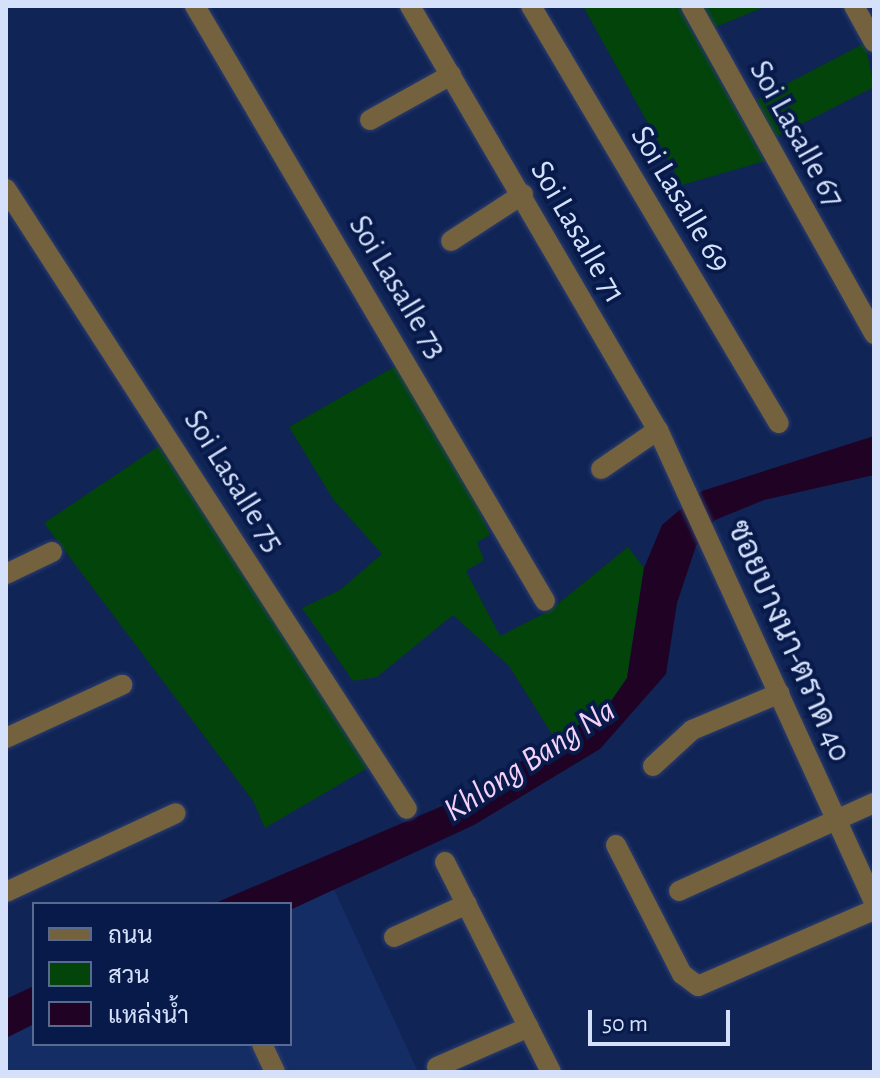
<!DOCTYPE html>
<html>
<head>
<meta charset="utf-8">
<style>
  body { margin:0 }
  #map { position:relative; width:880px; height:1078px; overflow:hidden; background:#102456; font-family:"Alegreya Sans",Sarabun,sans-serif }
  div>[style] { position:absolute }
  .built>* { inset:0; background:#152d65 }
  .green>* { inset:0; background:#02440a }
  .water>* { inset:0; background:#200324 }
  .roads { filter:drop-shadow(0 0 2px #2c3e6d) drop-shadow(0 0 2px #2c3e6d) }
  .minor>* { height:20px; margin:-10px; padding:0 10px; transform-origin:10px; border-radius:10px; background:#74623f }
  span { translate:-50% -50%; white-space:nowrap; text-align:center; line-height:1.15; -webkit-text-stroke:8px #071a4a; paint-order:stroke }
  .street-label { font-size:32px; color:#d5e1fb }
  .water-label { font-size:34px; color:#f4d1f6; font-style:italic }
  .frame { position:absolute; inset:0; border:8px solid #d5e1fb; pointer-events:none }
  .legend { position:absolute; left:32px; top:902px; width:260px; height:144px; box-sizing:border-box; background:#071a4a; border:2px solid #596a91; margin:0; padding:10px 14px; list-style:none; font-size:24px; color:#d5e1fb }
  .legend li { display:flex; align-items:center; gap:16px; height:40px }
  .legend b { width:40px; border:2px solid #596a91 }
  .scale { position:absolute; left:588px; top:1010px; width:142px; height:36px; box-sizing:border-box; border:4px solid #d5e1fb; border-top:0; padding-left:10px; font-size:24px; line-height:28px; white-space:nowrap; color:#d5e1fb; -webkit-text-stroke:6px #071a4a; paint-order:stroke }
</style>
</head>
<body>
<div id="map">
  <div class="built">
    <i style="clip-path:polygon(333px 887px,418px 1072px,6px 1072px,6px 1038px,34px 1024px,34px 1044px,290px 1044px,290px 910px)"></i>
  </div>
  <div class="green">
    <i style="clip-path:polygon(583px 6px,678px 6px,765px 161px,682px 185px)"></i>
    <i style="clip-path:polygon(701px 6px,767px 6px,713px 28px)"></i>
    <i style="clip-path:polygon(865px 43px,874px 87px,774px 138px,756px 100px)"></i>
    <i style="clip-path:polygon(401px 363px,464px 472px,490px 535px,477px 542px,484px 560px,466px 571px,500px 636px,549px 611px,628px 547px,644px 568px,627px 678px,607px 707px,555px 739px,509px 666px,453px 615px,377px 677px,353px 681px,302px 608px,340px 590px,382px 554px,333px 499px,289px 427px)"></i>
    <i style="clip-path:polygon(159px 446px,371px 766px,265px 828px,253px 801px,44px 523px)"></i>
  </div>
  <div class="water">
    <i style="clip-path:polygon(874px 436px,874px 475px,764px 500px,715px 520px,696px 546px,677px 603px,666px 674px,600px 749px,474px 825px,290px 910px,290px 904px,213px 904px,468px 795px,607px 707px,627px 678px,644px 568px,662px 525px,702px 491px)"></i>
    <i style="clip-path:polygon(34px 986px,34px 1024px,6px 1038px,6px 999px)"></i>
  </div>
  <div class="roads">
    <div class="minor">
      <i style="left:195px;top:6px;width:690px;rotate:59.53deg"></i>
      <i style="left:410px;top:6px;width:491px;rotate:59.7deg"></i>
      <i style="left:658px;top:430px;width:519px;rotate:65.41deg"></i>
      <i style="left:531px;top:6px;width:485px;rotate:59.3deg"></i>
      <i style="left:691px;top:6px;width:376px;rotate:60.8deg"></i>
      <i style="left:854px;top:6px;width:41px;rotate:60.9deg"></i>
      <i style="left:370px;top:120px;width:93px;rotate:-29.1deg"></i>
      <i style="left:6px;top:189px;width:738px;rotate:57.11deg"></i>
      <i style="left:451px;top:241px;width:86px;rotate:-33.1deg"></i>
      <i style="left:601px;top:469px;width:69px;rotate:-34.4deg"></i>
      <i style="left:6px;top:574px;width:51px;rotate:-25.6deg"></i>
      <i style="left:6px;top:738px;width:128px;rotate:-24.6deg"></i>
      <i style="left:653px;top:766px;width:53px;rotate:-42.7deg"></i>
      <i style="left:692px;top:730px;width:95px;rotate:-22.8deg"></i>
      <i style="left:616px;top:845px;width:145px;rotate:62.9deg"></i>
      <i style="left:682px;top:974px;width:20px;rotate:37deg"></i>
      <i style="left:698px;top:986px;width:192px;rotate:-23.4deg"></i>
      <i style="left:445px;top:862px;width:235px;rotate:63.2deg"></i>
      <i style="left:679px;top:891px;width:214px;rotate:-24.3deg"></i>
      <i style="left:6px;top:892px;width:187px;rotate:-24.9deg"></i>
      <i style="left:394px;top:937px;width:80px;rotate:-24.3deg"></i>
      <i style="left:262px;top:1044px;width:31px;rotate:65deg"></i>
      <i style="left:437px;top:1067px;width:100px;rotate:-23.5deg"></i>
    </div>
  </div>
  <div class="street-label">
    <span style="left:797px;top:134px;rotate:61deg">Soi Lasalle 67</span>
    <span style="left:681px;top:199px;rotate:59deg">Soi Lasalle 69</span>
    <span style="left:578px;top:232px;rotate:60deg">Soi Lasalle 71</span>
    <span style="left:398px;top:287px;rotate:59deg">Soi Lasalle 73</span>
    <span style="left:234px;top:481px;rotate:58deg">Soi Lasalle 75</span>
    <span style="left:789px;top:641px;rotate:66deg">ซอยบางนา-ตราด 40</span>
  </div>
  <div class="water-label">
    <span style="left:530px;top:761px;rotate:-33deg">Khlong Bang Na</span>
  </div>
  <div class="frame"></div>
  <ul class="legend">
  <li><b style="height:10px;background:#74623f"></b>ถนน</li>
  <li><b style="height:22px;background:#02440a"></b>สวน</li>
  <li><b style="height:22px;background:#200324"></b>แหล่งน้ำ</li>
  </ul>
  <div class="scale">50 m</div>
</div>
</body>
</html>
